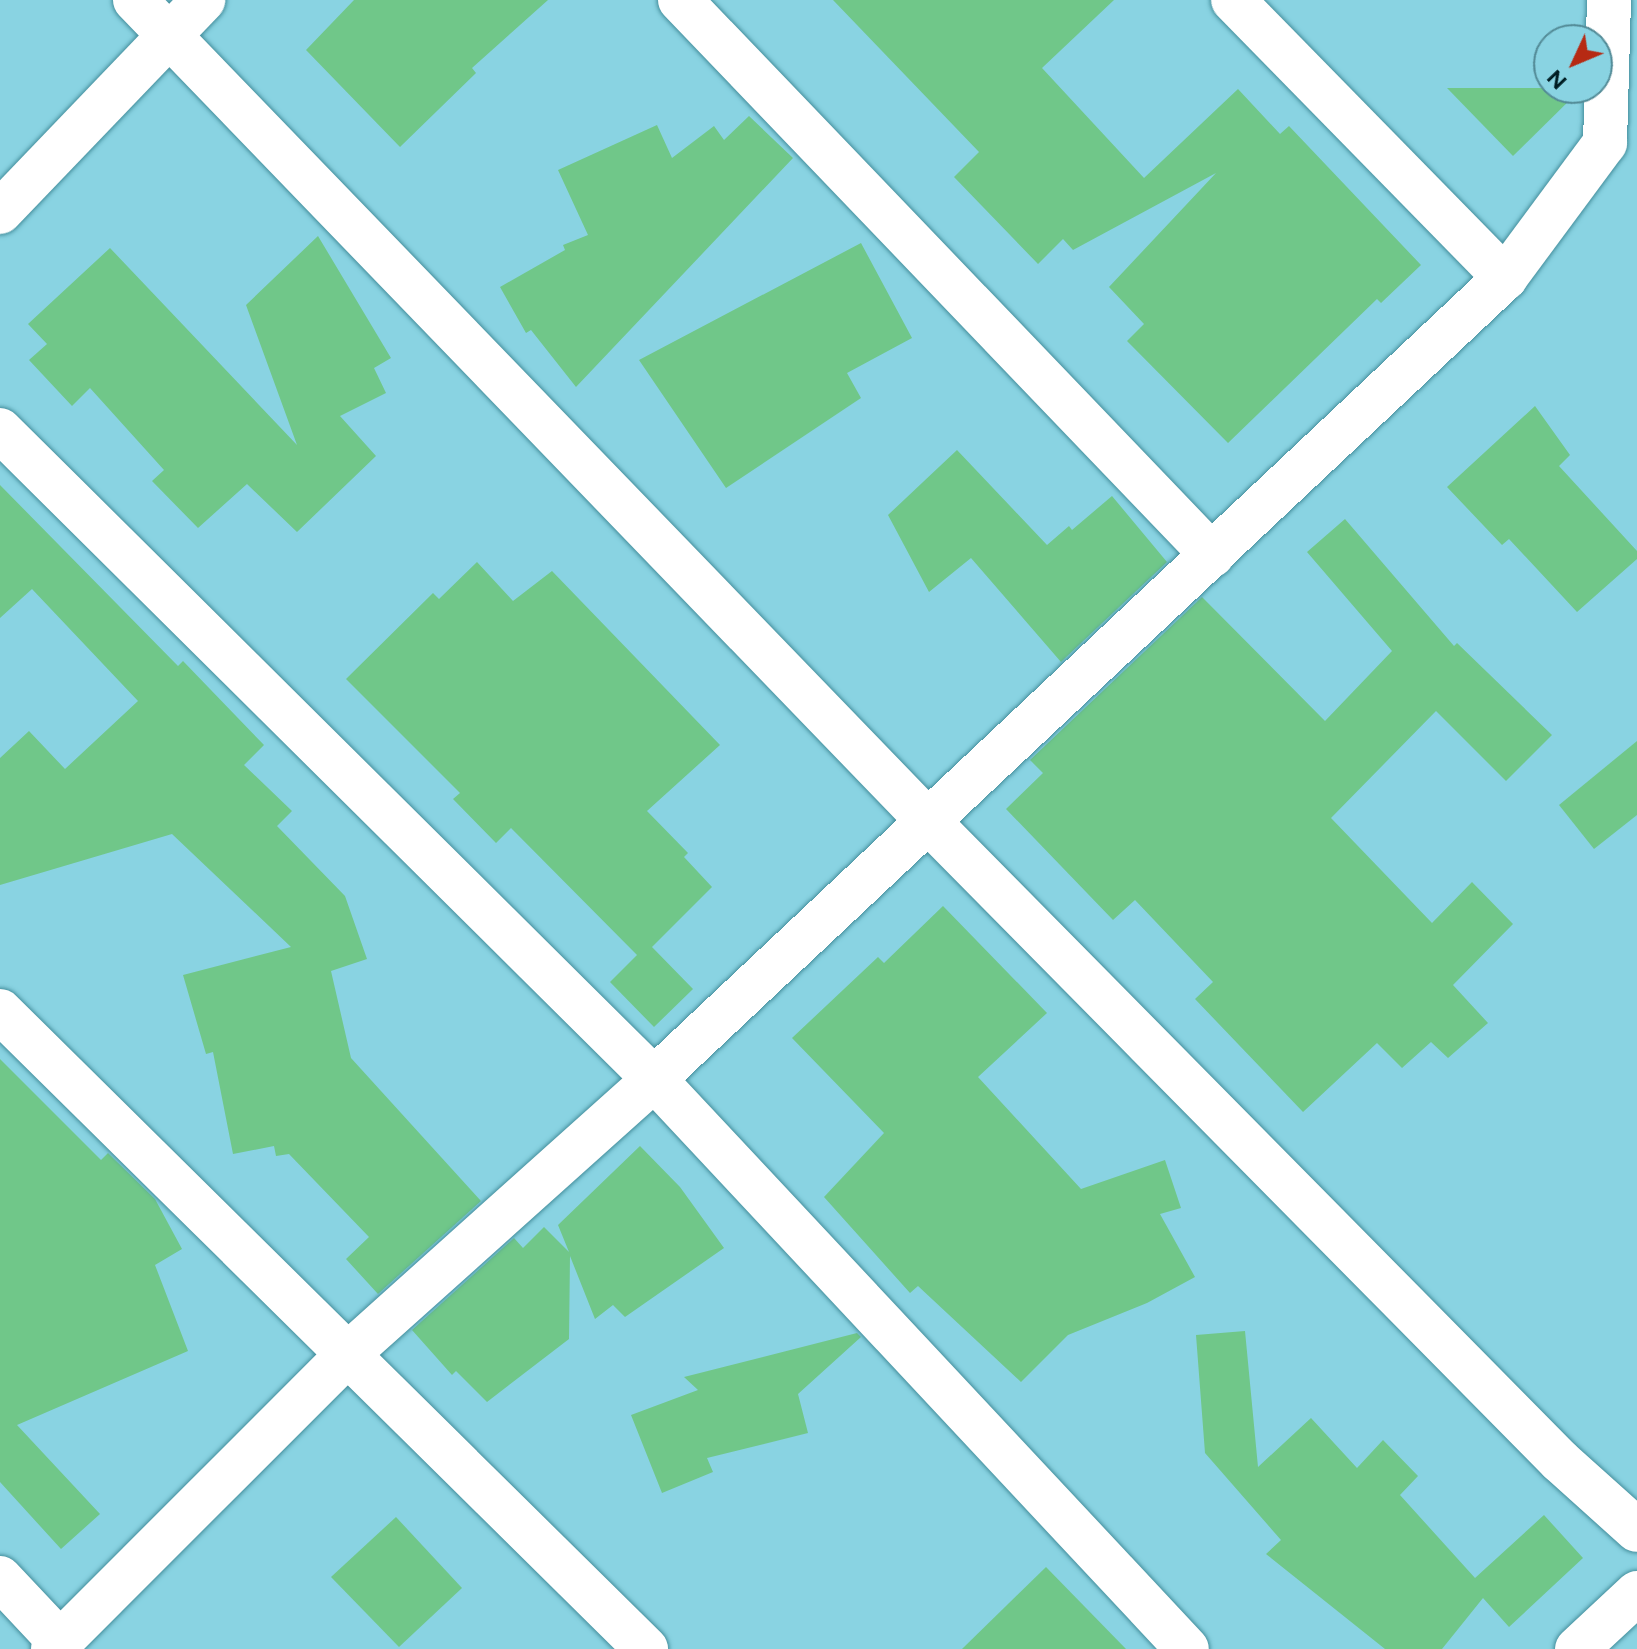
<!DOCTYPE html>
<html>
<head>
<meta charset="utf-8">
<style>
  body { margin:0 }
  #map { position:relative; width:1637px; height:1649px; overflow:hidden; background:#89d3e2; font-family:Figtree,sans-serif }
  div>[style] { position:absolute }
  .building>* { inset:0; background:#70c789 }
  .roads { filter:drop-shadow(0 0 2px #448e9c) drop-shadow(0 0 2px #448e9c) }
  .minor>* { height:44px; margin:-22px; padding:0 22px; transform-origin:22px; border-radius:22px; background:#fff }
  span { translate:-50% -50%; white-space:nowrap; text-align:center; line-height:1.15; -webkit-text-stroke:8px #89d3e2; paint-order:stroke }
  .north { position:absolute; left:1533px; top:24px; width:80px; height:80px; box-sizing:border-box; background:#89d3e2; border:2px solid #528a96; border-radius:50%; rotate:226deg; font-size:22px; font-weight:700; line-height:32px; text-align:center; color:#001d23 }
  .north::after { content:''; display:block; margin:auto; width:28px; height:36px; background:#b62a13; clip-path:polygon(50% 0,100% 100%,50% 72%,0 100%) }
</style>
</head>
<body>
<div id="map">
  <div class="building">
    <i style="clip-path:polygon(354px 0,548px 0,472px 68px,476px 73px,400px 147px,306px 50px)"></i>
    <i style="clip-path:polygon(833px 0,1114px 0,1042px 68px,1144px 178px,1238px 89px,1280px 134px,1289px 126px,1421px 265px,1381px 303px,1377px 299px,1228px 443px,1127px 341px,1144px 324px,1109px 287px,1216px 173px,1073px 250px,1063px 239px,1038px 264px,954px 177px,979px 152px)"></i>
    <i style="clip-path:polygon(1447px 88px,1582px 88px,1513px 156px)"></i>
    <i style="clip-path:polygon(749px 116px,793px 158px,576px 387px,531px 330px,526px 333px,500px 287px,565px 250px,563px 245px,588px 235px,558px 170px,657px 125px,672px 158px,714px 126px,724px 140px)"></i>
    <i style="clip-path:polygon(318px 236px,391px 358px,374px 368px,386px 393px,340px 416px,376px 456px,297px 532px,247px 484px,198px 528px,152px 481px,164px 470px,90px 388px,72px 406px,29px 360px,47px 344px,28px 324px,110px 248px,297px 445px,246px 305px)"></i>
    <i style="clip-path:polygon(861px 243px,912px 338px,847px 373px,861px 398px,726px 488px,639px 360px)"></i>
    <i style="clip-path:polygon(1535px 406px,1570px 455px,1559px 466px,1637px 551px,1637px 559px,1577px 612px,1509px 539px,1502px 545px,1447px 487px)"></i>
    <i style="clip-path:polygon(957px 450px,1047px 545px,1069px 526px,1072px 530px,1112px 496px,1167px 562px,1061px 662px,971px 558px,929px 592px,888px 515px)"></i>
    <i style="clip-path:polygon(0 485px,178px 666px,183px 661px,264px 745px,244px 765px,292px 811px,277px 826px,345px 896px,367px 959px,331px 971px,351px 1058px,481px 1201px,378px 1294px,346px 1259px,369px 1237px,289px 1154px,276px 1156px,274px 1146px,233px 1154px,213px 1052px,206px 1054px,183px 975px,291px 947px,172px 834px,0 885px,0 758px,29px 731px,65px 769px,138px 701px,32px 589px,0 618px)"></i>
    <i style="clip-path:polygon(1345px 519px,1454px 646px,1457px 643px,1552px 735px,1506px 781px,1436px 711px,1331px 818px,1432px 923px,1472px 882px,1513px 924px,1453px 985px,1488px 1023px,1448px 1058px,1431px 1042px,1402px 1068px,1377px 1043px,1303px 1112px,1195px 999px,1213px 982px,1135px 900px,1113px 920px,1006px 809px,1043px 773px,1030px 760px,1202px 597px,1325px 721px,1392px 651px,1307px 552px)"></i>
    <i style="clip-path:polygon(477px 562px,513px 601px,552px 571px,720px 745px,647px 811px,688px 853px,684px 857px,712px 887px,652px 947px,693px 989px,654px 1027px,610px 982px,637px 955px,511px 828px,496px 843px,453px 799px,460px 793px,346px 679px,433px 593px,439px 599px)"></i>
    <i style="clip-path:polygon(1637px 741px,1637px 815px,1594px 849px,1559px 805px)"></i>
    <i style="clip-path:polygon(943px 906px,1047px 1013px,978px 1077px,1081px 1189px,1165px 1160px,1181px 1208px,1160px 1214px,1195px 1277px,1147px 1303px,1068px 1335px,1021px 1382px,918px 1286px,910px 1293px,824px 1197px,884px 1133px,792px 1038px,878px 957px,884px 963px)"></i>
    <i style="clip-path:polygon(0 1059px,101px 1160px,108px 1153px,155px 1199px,182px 1249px,155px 1265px,188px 1351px,17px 1425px,100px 1514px,61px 1549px,0 1482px)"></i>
    <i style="clip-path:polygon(640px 1146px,680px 1187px,724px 1248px,625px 1317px,613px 1305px,595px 1319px,570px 1256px,569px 1339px,487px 1402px,456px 1371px,452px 1375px,412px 1330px,514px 1238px,523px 1248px,544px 1227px,569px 1252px,558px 1225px)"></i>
    <i style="clip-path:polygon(1245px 1331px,1258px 1467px,1311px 1418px,1357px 1468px,1383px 1440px,1418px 1476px,1400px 1495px,1475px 1578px,1544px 1515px,1583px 1558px,1509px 1627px,1483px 1598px,1442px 1649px,1385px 1649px,1266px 1554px,1281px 1540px,1205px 1453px,1196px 1335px)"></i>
    <i style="clip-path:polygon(857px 1333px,861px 1337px,798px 1394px,808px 1433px,707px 1458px,713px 1472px,662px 1493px,631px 1415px,698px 1390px,684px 1377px)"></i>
    <i style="clip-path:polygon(396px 1517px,462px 1588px,399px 1647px,331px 1577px)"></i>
    <i style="clip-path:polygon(1046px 1567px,1126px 1649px,962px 1649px)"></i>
  </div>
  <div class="roads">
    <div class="minor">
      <i style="left:135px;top:0;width:1140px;rotate:46deg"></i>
      <i style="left:927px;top:820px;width:901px;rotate:45.36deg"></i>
      <i style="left:1560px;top:1461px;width:103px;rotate:41.9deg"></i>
      <i style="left:680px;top:0;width:769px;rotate:46.21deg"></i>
      <i style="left:1233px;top:0;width:389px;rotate:45.6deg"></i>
      <i style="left:0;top:212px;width:294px;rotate:-46.2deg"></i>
      <i style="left:0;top:430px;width:921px;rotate:44.78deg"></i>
      <i style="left:654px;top:1079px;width:780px;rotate:46.92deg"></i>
      <i style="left:0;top:1011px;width:908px;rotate:44.64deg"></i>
      <i style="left:0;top:1578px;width:88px;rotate:46.8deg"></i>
      <i style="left:53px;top:1649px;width:417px;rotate:-45deg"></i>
      <i style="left:348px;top:1354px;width:411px;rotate:-41.9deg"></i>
      <i style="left:654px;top:1079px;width:1169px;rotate:-43.27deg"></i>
      <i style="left:1505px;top:278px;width:168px;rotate:-53.5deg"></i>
      <i style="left:1605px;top:143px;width:143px;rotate:-88.4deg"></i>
      <i style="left:1577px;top:1649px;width:82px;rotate:-43deg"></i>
    </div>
  </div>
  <div class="north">N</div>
</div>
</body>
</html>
